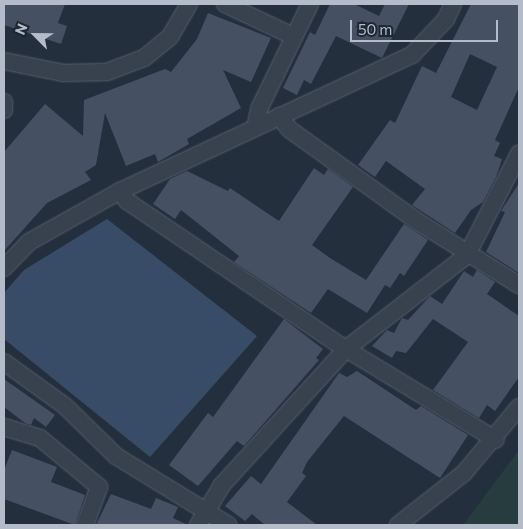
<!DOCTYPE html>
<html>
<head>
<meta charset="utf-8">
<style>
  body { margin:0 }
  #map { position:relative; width:523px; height:529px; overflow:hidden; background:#242f3e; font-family:Commissioner,sans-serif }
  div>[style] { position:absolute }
  .green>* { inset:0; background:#263c3f }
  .water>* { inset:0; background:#394c67 }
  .building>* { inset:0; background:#455162 }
  .roads { filter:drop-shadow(0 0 1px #565f6c) drop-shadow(0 0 1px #565f6c) }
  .street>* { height:16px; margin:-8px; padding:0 8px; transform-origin:8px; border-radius:8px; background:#38414e }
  span { translate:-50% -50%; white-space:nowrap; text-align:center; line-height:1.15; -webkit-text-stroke:5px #1d2633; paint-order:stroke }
  .frame { position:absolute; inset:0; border:5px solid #b4bcc9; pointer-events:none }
  .north { position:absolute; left:10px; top:10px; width:50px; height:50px; -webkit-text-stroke:4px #1d2633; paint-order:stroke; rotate:293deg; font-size:14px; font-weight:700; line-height:20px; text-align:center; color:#b4bcc9 }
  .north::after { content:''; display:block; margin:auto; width:18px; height:22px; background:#b4bcc9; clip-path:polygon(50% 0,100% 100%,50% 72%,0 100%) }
  .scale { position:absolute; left:350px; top:20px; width:148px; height:22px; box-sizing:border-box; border:2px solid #b4bcc9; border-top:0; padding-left:6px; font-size:15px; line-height:18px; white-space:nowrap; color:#b4bcc9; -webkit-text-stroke:4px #1d2633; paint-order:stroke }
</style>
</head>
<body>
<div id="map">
  <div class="green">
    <i style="clip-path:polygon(519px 450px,519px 525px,463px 525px)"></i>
  </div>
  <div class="water">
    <i style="clip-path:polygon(107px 219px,257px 336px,150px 457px,4px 339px,4px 293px,24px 270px)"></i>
  </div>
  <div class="building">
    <i style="clip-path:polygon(4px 4px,65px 4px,58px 23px,67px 26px,61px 44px,4px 25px)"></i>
    <i style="clip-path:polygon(330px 4px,354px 4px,379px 16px,385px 4px,409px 4px,382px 58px,336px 36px,311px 84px,304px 80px,297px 95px,283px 88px,310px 32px,315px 35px)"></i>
    <i style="clip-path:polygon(evenodd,471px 4px,519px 4px,519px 87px,495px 140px,500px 143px,494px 156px,502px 159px,496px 177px,483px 202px,471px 210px,455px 233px,412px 205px,425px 189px,386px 161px,375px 177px,358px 165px,390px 120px,395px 123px,422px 66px,436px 73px,471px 4px,470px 54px,497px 67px,477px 110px,451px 97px,470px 54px)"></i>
    <i style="clip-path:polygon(208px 13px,271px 38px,251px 82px,223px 70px,241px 108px,187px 139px,189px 144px,158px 162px,155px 154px,126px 166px,105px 113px,96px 165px,85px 172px,91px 180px,47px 203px,4px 251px,4px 152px,45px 104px,83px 136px,84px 100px,165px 69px,171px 72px,197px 39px)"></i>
    <i style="clip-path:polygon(314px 168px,324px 175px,328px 169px,353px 187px,312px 245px,330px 258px,366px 280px,404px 224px,428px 240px,404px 276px,400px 273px,390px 288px,385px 285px,367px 313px,328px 289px,311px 313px,234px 262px,239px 256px,181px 210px,175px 219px,153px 204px,170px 179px,187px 171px,228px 191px,230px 188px,279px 221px)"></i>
    <i style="clip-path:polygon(519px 183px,519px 273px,486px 252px,505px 212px,501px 211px)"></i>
    <i style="clip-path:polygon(477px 270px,495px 282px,487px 294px,519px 316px,519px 377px,495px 411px,487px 405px,479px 418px,433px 390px,468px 342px,433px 319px,406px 353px,396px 351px,392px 358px,372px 346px,387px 330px,394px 333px,402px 318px,408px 320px,430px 296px,442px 304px,464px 271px,473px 277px)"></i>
    <i style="clip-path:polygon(284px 319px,323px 349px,316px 358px,319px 360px,244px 446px,237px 441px,198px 486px,169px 465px,208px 413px,213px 417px)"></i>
    <i style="clip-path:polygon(357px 371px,416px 410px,421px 406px,468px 435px,440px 478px,344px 416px,307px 462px,302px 473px,306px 476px,287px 502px,317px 525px,265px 525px,252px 514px,245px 521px,225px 506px,251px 476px,261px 484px,339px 373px,347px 377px)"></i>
    <i style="clip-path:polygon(4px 379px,55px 415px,46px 427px,34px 418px,31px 425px,25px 423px,4px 407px)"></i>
    <i style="clip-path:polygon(12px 450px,57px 467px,51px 482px,85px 495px,75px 525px,4px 499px,4px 470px)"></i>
    <i style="clip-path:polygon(111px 494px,151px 509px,156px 498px,178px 507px,173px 518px,188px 525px,96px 525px)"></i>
  </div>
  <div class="roads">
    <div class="street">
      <i style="left:225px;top:4px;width:75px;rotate:25.2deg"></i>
      <i style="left:4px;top:61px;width:60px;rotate:11.5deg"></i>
      <i style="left:63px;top:73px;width:44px;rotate:-1.3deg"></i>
      <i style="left:107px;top:72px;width:40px;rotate:-21deg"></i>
      <i style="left:144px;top:58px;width:33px;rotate:-39deg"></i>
      <i style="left:170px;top:37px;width:38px;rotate:-60deg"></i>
      <i style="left:4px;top:102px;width:8px;rotate:90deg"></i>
      <i style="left:279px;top:116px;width:16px;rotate:52deg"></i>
      <i style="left:289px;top:129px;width:161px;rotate:35.7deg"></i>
      <i style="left:420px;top:223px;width:117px;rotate:32.1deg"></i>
      <i style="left:255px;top:128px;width:22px;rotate:-77deg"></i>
      <i style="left:260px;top:107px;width:114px;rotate:-64.1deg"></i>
      <i style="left:120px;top:191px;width:12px;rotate:55deg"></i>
      <i style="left:127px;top:201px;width:264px;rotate:34.1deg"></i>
      <i style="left:346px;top:349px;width:175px;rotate:31.2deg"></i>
      <i style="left:4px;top:268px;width:36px;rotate:-46deg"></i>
      <i style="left:29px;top:242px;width:104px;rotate:-29.3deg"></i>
      <i style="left:120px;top:191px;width:322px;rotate:-25deg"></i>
      <i style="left:412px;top:55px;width:50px;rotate:-46.6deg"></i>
      <i style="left:446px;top:19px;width:17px;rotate:-65deg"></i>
      <i style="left:4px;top:362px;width:75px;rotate:35.8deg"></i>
      <i style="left:65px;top:406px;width:71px;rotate:44.4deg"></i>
      <i style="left:116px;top:456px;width:132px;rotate:31.6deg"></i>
      <i style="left:4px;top:427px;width:38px;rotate:17deg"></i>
      <i style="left:40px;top:438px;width:77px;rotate:39.7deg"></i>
      <i style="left:99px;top:487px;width:40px;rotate:110.2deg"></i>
      <i style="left:198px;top:525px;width:47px;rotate:-59deg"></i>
      <i style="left:222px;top:485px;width:184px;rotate:-47.6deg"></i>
      <i style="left:346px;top:349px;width:153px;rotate:-37.8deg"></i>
      <i style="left:467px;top:255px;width:114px;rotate:-62.8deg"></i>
      <i style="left:398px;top:525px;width:84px;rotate:-38.2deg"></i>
      <i style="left:464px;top:473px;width:86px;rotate:-50.2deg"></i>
    </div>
  </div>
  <div class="frame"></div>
  <div class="north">N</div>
  <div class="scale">50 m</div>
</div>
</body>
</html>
